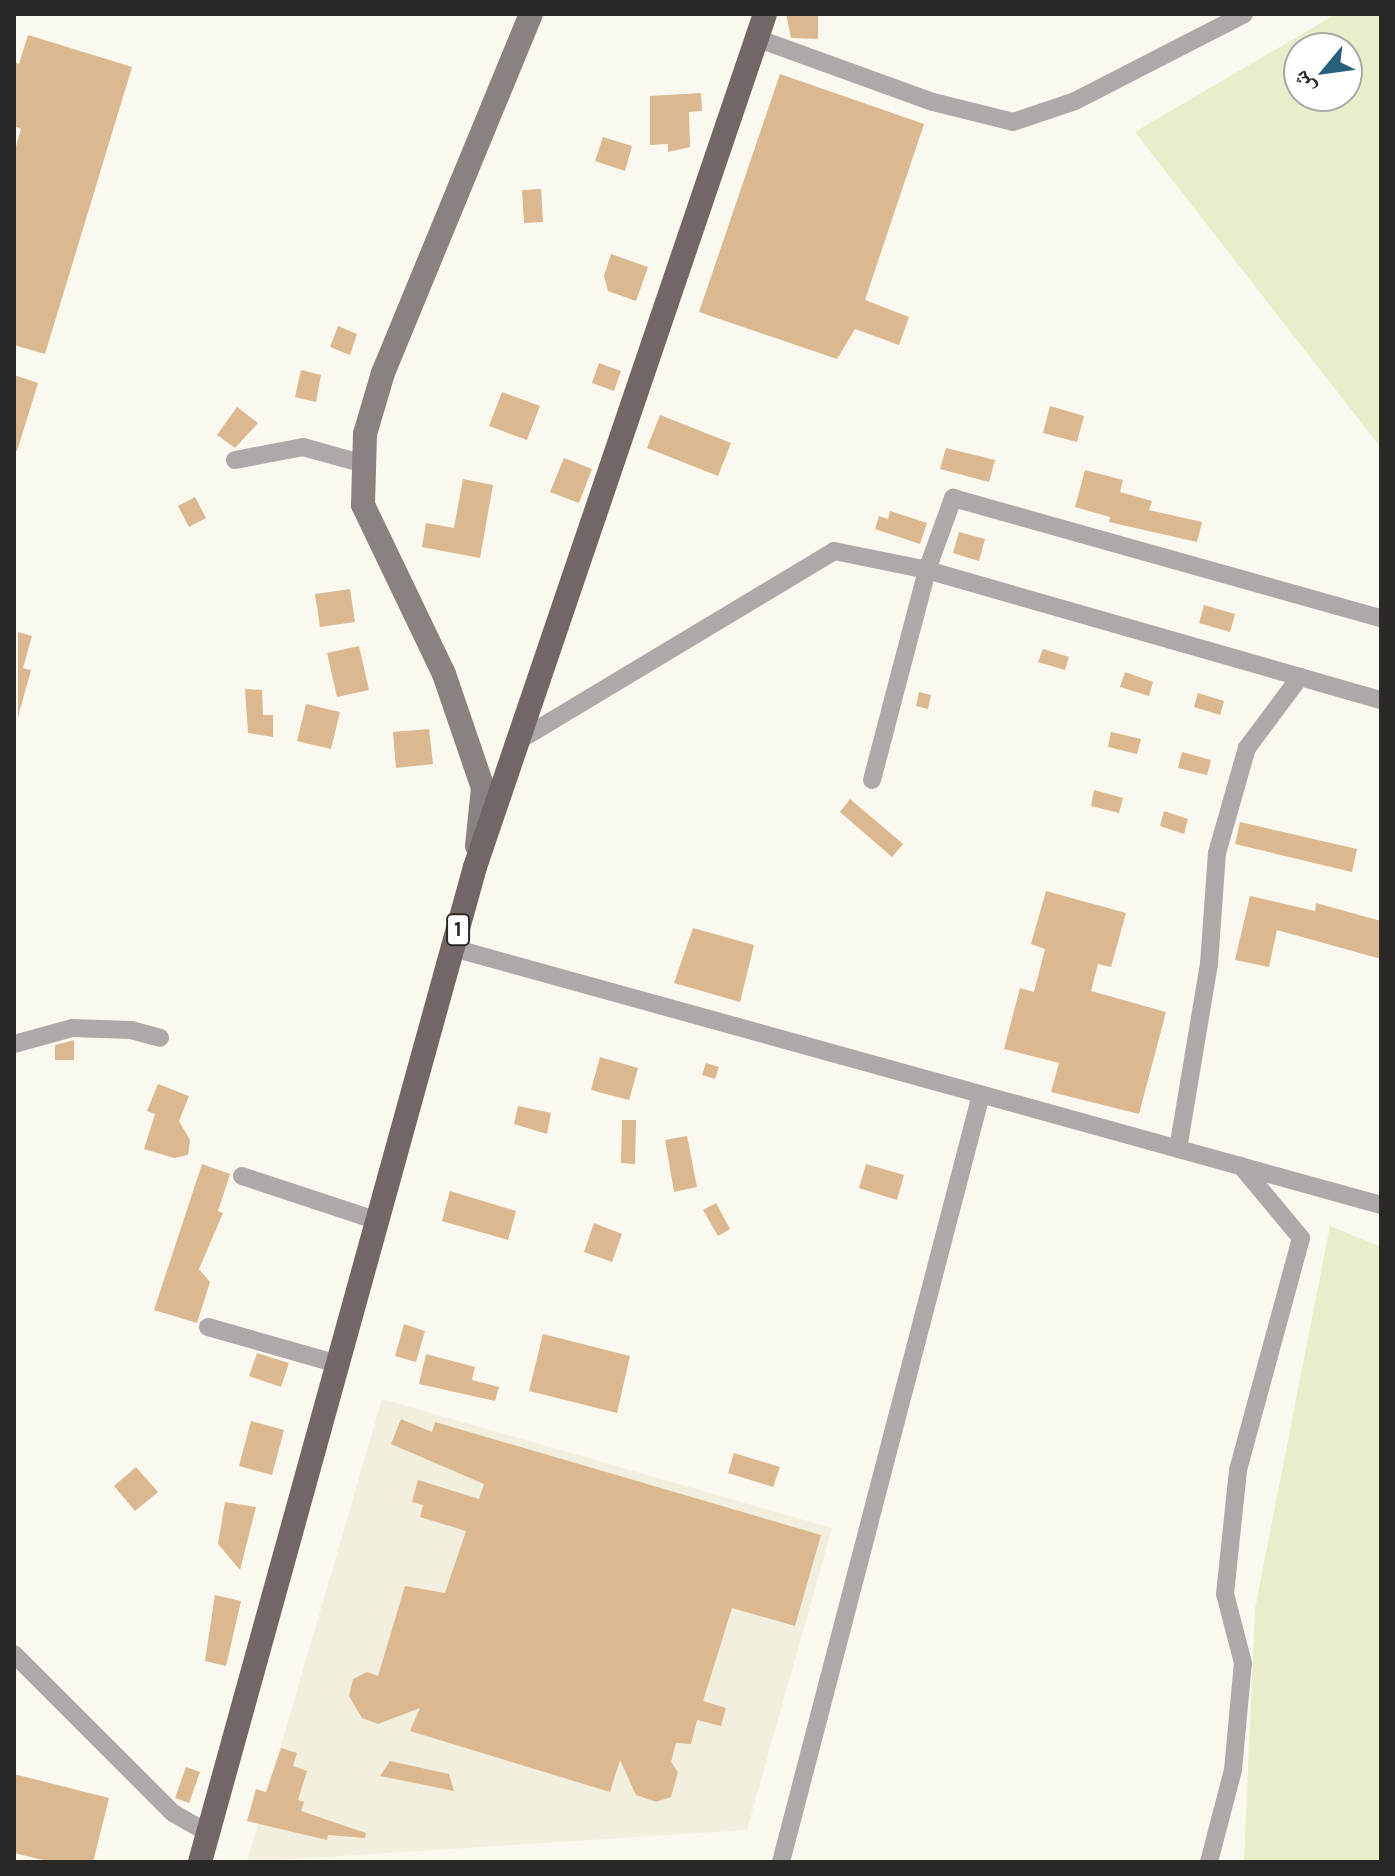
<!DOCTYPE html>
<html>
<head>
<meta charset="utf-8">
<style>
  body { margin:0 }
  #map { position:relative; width:1395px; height:1876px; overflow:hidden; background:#fbf9ef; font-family:Karla,"Noto Naskh Arabic",sans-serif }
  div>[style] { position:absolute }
  .built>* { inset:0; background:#f3efde }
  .green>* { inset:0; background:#e9edc9 }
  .building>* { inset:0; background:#dbb88f }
  .street>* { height:18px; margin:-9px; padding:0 9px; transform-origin:9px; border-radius:9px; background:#aea9a8 }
  .secondary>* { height:24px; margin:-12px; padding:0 12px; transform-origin:12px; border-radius:12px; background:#8a8281 }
  .primary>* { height:24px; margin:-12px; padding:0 12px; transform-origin:12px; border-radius:12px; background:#706766 }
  span { translate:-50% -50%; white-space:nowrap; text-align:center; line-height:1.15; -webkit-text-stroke:6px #fff; paint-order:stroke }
  .shield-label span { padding:2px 6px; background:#fff; border:2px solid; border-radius:6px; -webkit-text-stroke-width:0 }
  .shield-label { font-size:22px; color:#292824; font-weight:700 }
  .frame { position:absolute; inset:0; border:16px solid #292824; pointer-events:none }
  .north { position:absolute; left:1283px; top:32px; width:80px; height:80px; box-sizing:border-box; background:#fff; border:2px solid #a9a9a7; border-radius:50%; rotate:241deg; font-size:22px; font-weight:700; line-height:32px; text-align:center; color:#292824 }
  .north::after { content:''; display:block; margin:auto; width:28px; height:36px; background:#266179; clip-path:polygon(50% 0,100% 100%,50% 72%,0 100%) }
</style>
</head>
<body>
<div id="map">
  <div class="built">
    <i style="clip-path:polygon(382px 1399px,832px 1528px,747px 1830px,247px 1862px)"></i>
  </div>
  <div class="green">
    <i style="clip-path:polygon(evenodd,1336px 14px,1381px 14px,1381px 448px,1135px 132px,1336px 14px,1299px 48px,1347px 48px,1347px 96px,1299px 96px,1299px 48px)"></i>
    <i style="clip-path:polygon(1330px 1226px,1381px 1247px,1381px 1862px,1244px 1862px,1255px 1609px)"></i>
  </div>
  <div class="building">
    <i style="clip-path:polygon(786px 14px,818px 14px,818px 39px,791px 38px)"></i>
    <i style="clip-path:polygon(28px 35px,132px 67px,45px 354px,14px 345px,14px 153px,21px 129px,14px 126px,14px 62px,19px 64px)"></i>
    <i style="clip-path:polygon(780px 74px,924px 124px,865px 300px,909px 317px,899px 345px,855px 329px,837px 359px,699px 312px)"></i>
    <i style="clip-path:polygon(701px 93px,702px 111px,689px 112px,690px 147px,668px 152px,668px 144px,650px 145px,650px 96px)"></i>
    <i style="clip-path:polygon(603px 137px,632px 146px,625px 171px,595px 161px)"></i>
    <i style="clip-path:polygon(541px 189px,543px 222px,524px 223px,522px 190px)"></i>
    <i style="clip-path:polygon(611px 254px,648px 267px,636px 301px,608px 291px,604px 276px)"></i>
    <i style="clip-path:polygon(338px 326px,357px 334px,350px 355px,330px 347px)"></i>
    <i style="clip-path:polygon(599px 363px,621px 371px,614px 391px,592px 383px)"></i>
    <i style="clip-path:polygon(301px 370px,321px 375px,316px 402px,295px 397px)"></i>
    <i style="clip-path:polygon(14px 375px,38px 383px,17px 451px,14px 450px)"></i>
    <i style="clip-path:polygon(502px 392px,540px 406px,527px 440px,489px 426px)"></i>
    <i style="clip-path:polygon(1050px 406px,1084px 416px,1077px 442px,1043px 433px)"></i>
    <i style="clip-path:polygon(237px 407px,258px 423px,235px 448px,217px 435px)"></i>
    <i style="clip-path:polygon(660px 415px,731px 443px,718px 476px,647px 448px)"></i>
    <i style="clip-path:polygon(946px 448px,995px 460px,989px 482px,940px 469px)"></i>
    <i style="clip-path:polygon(564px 458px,592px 469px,579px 503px,550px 492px)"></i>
    <i style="clip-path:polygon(1085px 470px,1123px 480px,1120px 492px,1152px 501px,1149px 510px,1202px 522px,1197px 542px,1109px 522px,1110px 517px,1075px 507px)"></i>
    <i style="clip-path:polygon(463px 479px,493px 485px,480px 558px,422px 547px,426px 523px,454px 528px)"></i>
    <i style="clip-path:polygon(195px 497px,206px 518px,189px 527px,178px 506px)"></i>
    <i style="clip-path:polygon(890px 511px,927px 523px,920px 544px,875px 529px,879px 516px,888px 519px)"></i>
    <i style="clip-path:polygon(959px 532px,985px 539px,979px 561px,953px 553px)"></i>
    <i style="clip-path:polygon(350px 589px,355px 622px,320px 627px,315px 594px)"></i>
    <i style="clip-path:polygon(1204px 605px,1235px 614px,1230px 632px,1199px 623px)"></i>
    <i style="clip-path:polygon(18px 632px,32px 636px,23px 668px,31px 670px,18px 717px)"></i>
    <i style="clip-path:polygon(359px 646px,369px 690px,337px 697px,327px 653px)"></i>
    <i style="clip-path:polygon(1043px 649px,1069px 657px,1065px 670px,1038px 662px)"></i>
    <i style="clip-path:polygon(1125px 672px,1153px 682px,1149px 696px,1120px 687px)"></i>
    <i style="clip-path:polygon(245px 689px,262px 690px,263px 715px,273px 715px,273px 737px,248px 733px)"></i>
    <i style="clip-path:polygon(919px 692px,931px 695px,928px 709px,916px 706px)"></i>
    <i style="clip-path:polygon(1198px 693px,1224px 701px,1220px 715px,1194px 707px)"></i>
    <i style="clip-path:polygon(306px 704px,340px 712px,331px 749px,297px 741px)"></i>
    <i style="clip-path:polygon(429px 729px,433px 764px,396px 768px,393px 732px)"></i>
    <i style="clip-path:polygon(1111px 732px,1141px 739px,1137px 754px,1108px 747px)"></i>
    <i style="clip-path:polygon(1182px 752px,1211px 760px,1207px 775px,1178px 768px)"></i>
    <i style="clip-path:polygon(1094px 790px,1123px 798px,1119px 813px,1091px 806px)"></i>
    <i style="clip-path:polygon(850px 799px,903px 844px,892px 857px,840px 812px)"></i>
    <i style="clip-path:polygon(1164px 811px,1188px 819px,1184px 834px,1160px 826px)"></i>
    <i style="clip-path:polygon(1240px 822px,1357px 849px,1352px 872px,1235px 844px)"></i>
    <i style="clip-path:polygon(1046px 891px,1126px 913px,1111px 967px,1098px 964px,1091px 991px,1166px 1012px,1139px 1114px,1051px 1092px,1059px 1063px,1004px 1049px,1020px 988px,1034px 992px,1045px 949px,1031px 944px)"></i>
    <i style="clip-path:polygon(1250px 896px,1315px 911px,1316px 903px,1381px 921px,1381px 959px,1277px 930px,1269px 967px,1235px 960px)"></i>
    <i style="clip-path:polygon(693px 928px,754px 945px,740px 1002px,674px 983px)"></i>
    <i style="clip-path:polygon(74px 1040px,74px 1060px,55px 1060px,55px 1045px)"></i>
    <i style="clip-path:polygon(600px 1057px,638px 1068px,629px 1100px,591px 1090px)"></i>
    <i style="clip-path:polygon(706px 1063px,719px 1067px,715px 1079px,702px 1075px)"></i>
    <i style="clip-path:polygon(158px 1084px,189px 1096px,179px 1121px,190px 1140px,188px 1155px,174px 1158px,144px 1149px,155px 1114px,147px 1111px)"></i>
    <i style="clip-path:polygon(518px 1106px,551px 1113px,547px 1134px,514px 1124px)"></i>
    <i style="clip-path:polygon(622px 1120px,636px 1120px,635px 1164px,621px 1163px)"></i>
    <i style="clip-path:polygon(687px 1136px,697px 1187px,674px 1192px,665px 1140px)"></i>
    <i style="clip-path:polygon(202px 1164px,230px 1174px,218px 1211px,223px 1213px,199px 1269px,210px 1282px,197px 1323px,154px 1310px)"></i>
    <i style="clip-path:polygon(866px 1164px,904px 1175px,897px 1200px,859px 1188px)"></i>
    <i style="clip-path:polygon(450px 1191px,516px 1211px,508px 1240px,442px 1221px)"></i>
    <i style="clip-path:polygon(716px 1203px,730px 1229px,718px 1236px,703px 1210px)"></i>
    <i style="clip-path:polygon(594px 1223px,622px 1234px,612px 1262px,584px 1252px)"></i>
    <i style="clip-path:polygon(404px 1324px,425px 1331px,416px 1362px,395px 1356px)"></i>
    <i style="clip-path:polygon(543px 1334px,630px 1356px,617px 1413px,529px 1391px)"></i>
    <i style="clip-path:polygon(257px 1353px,289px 1363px,281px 1387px,249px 1376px)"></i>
    <i style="clip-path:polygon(426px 1354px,475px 1367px,472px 1380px,499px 1387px,495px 1401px,419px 1384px)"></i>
    <i style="clip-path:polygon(401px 1419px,432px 1432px,435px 1422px,821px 1535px,795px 1626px,732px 1608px,703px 1701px,726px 1708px,721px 1726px,697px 1720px,691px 1744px,676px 1743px,671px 1762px,678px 1772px,671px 1797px,656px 1802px,636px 1795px,620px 1760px,610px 1792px,410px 1731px,420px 1708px,378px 1724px,362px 1718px,349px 1696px,353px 1679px,367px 1672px,378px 1676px,405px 1586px,445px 1593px,466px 1531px,420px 1517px,423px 1505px,412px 1502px,418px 1480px,479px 1499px,484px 1484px,391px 1444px)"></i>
    <i style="clip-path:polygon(251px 1421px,284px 1430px,272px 1475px,239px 1466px)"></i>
    <i style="clip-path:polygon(734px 1453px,780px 1467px,773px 1487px,728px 1473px)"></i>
    <i style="clip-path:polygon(136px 1467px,158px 1492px,135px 1511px,114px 1486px)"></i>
    <i style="clip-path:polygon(225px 1502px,256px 1507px,240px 1570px,218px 1544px)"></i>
    <i style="clip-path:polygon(215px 1595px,241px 1601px,226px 1666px,205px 1661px)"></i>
    <i style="clip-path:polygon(281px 1748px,297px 1753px,293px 1766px,307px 1771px,298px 1800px,304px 1802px,301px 1811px,366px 1833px,365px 1838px,328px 1835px,327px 1840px,247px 1821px,256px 1789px,266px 1792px)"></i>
    <i style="clip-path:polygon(390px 1761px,449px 1774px,454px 1791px,380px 1776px)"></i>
    <i style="clip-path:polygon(186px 1767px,200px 1772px,189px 1803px,175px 1798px)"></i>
    <i style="clip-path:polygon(14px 1774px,109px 1798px,93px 1862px,51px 1862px,14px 1853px)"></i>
  </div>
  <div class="street">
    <i style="left:756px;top:38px;width:188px;rotate:19.9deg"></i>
    <i style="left:933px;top:102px;width:82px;rotate:14deg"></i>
    <i style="left:1013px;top:122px;width:65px;rotate:-18.7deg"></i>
    <i style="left:1075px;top:101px;width:190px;rotate:-27.2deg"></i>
    <i style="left:235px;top:460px;width:69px;rotate:-10.8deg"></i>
    <i style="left:303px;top:447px;width:63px;rotate:15.6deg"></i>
    <i style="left:518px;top:741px;width:369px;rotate:-31deg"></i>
    <i style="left:834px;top:551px;width:95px;rotate:11.5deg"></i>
    <i style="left:927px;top:570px;width:77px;rotate:-70.1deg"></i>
    <i style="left:953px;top:498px;width:445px;rotate:15.7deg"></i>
    <i style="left:872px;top:780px;width:217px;rotate:-75.3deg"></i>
    <i style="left:927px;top:570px;width:472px;rotate:16deg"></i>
    <i style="left:453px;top:948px;width:963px;rotate:15.48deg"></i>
    <i style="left:14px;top:1044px;width:60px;rotate:-15.4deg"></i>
    <i style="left:72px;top:1028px;width:59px;rotate:1.9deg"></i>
    <i style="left:131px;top:1030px;width:30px;rotate:15deg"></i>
    <i style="left:1178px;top:1149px;width:188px;rotate:-80.5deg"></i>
    <i style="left:1209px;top:964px;width:111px;rotate:-85.9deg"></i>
    <i style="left:1217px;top:853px;width:109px;rotate:-74.1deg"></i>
    <i style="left:1247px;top:748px;width:89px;rotate:-53.3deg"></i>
    <i style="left:242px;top:1176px;width:143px;rotate:18.3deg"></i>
    <i style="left:208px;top:1327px;width:135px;rotate:15.9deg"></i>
    <i style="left:14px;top:1654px;width:225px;rotate:45deg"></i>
    <i style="left:173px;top:1813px;width:40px;rotate:29.7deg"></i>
    <i style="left:781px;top:1862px;width:793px;rotate:-75.39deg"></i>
    <i style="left:1209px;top:1862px;width:95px;rotate:-75.4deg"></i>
    <i style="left:1233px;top:1770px;width:107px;rotate:-84.7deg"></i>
    <i style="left:1243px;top:1663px;width:71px;rotate:-104.6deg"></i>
    <i style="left:1225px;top:1594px;width:125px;rotate:-84deg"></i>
    <i style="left:1238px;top:1470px;width:240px;rotate:-74.8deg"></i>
    <i style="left:1301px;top:1238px;width:94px;rotate:-129.8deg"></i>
  </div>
  <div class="secondary">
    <i style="left:477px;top:846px;width:58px;rotate:-84.1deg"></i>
    <i style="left:483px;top:788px;width:120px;rotate:-108.9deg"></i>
    <i style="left:444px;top:674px;width:187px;rotate:-115.6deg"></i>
    <i style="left:363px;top:505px;width:71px;rotate:-88.4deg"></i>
    <i style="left:365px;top:434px;width:64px;rotate:-73.6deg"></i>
    <i style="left:383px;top:373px;width:388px;rotate:-67.6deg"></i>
  </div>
  <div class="primary">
    <i style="left:200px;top:1862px;width:1032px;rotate:-74.55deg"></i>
    <i style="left:475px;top:867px;width:901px;rotate:-71.22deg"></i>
  </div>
  <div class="shield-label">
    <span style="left:458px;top:930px">1</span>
  </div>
  <div class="frame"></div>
  <div class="north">ش</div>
</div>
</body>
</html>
